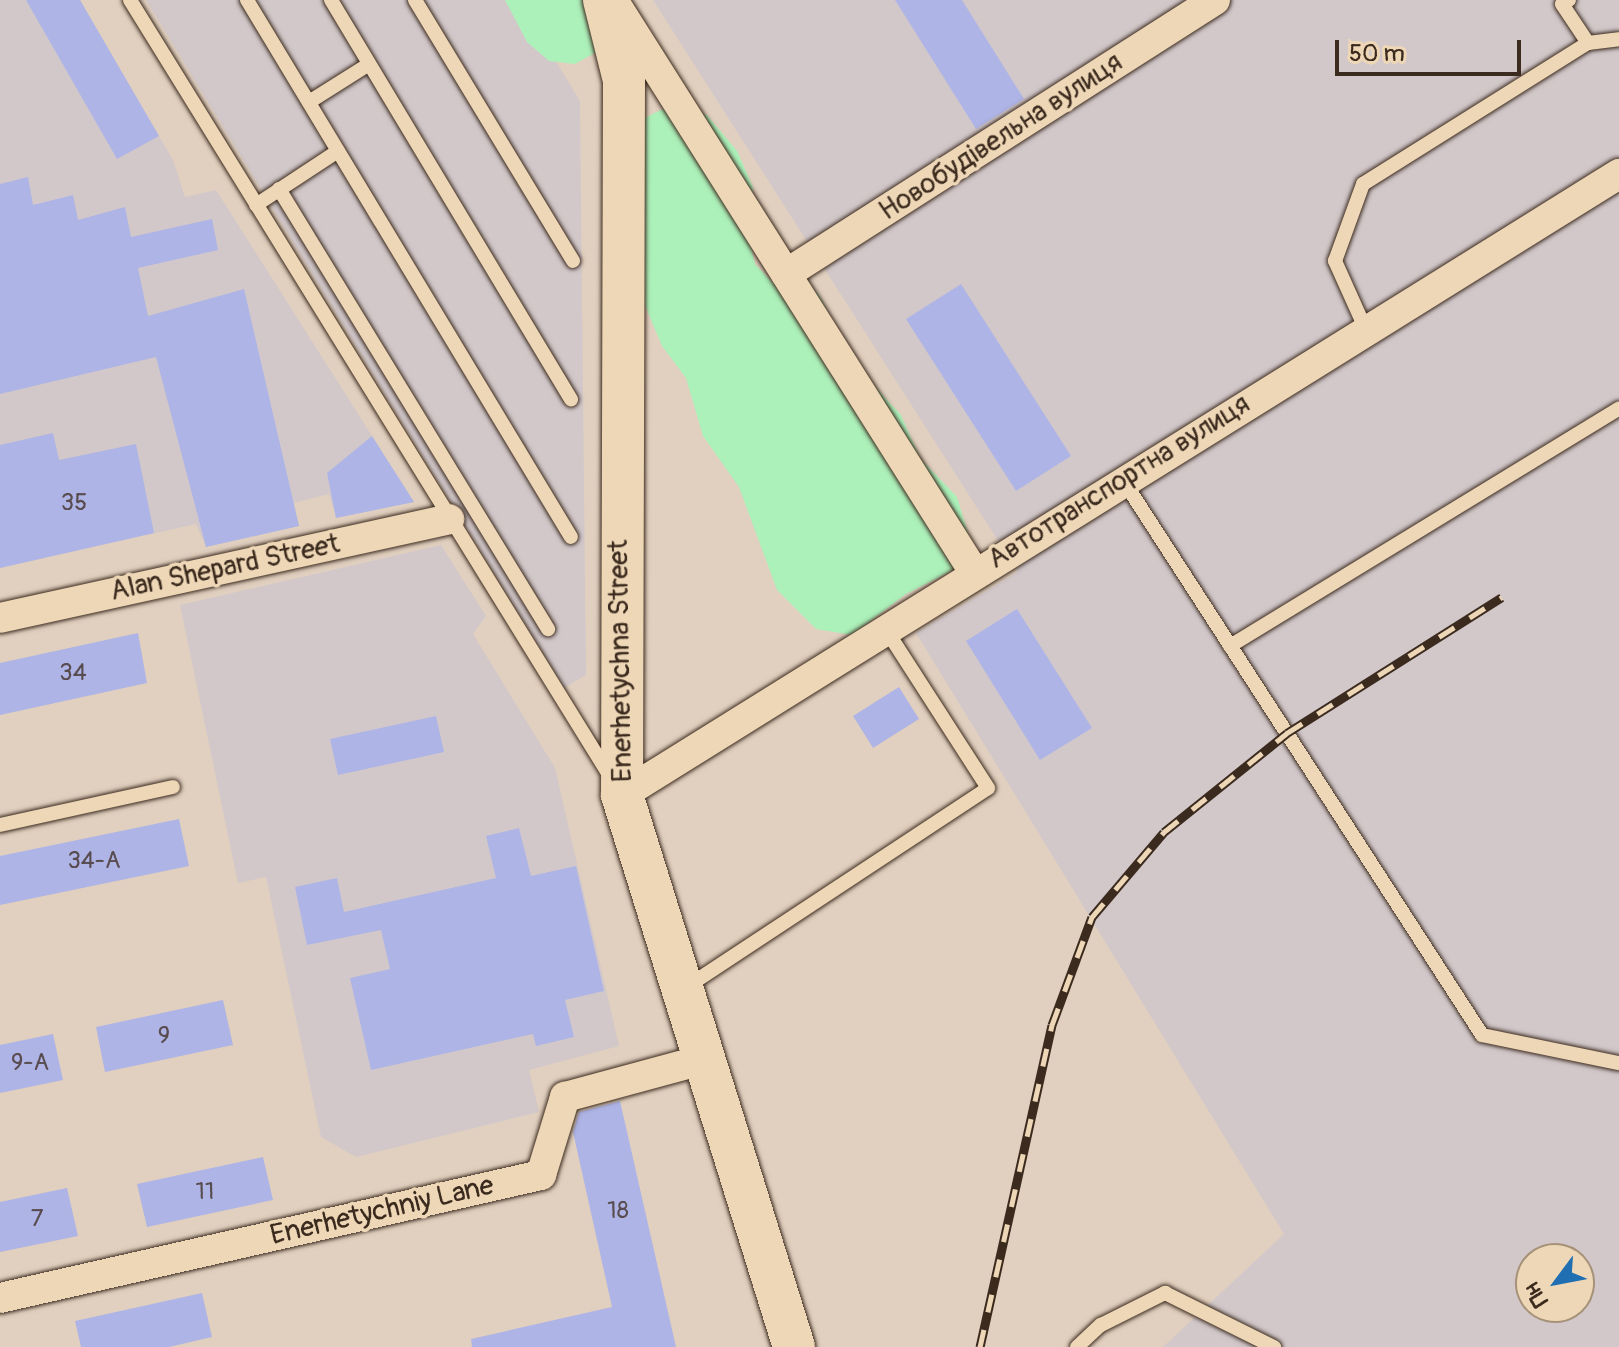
<!DOCTYPE html>
<html>
<head>
<meta charset="utf-8">
<style>
  body { margin:0 }
  #map { position:relative; width:1619px; height:1347px; overflow:hidden; background:#e1d0bf; font-family:Pangolin,sans-serif }
  div>[style] { position:absolute }
  .built>* { inset:0; background:#d2c8ca }
  .green>* { inset:0; background:#acf0ba }
  .building>* { inset:0; background:#aeb4e5 }
  .roads { filter:drop-shadow(0 0 2px #3b2a1e) drop-shadow(0 0 2px #3b2a1e) }
  .service>* { height:14px; margin:-7px; padding:0 7px; transform-origin:7px; border-radius:7px; background:#eed7b6 }
  .minor>* { height:30px; margin:-15px; padding:0 15px; transform-origin:15px; border-radius:15px; background:#eed7b6 }
  .secondary>* { height:42px; margin:-21px; padding:0 21px; transform-origin:21px; border-radius:21px; background:#eed7b6 }
  .rail>* { height:9px; margin-top:-4.5px; transform-origin:0; background:repeating-linear-gradient(90deg,#eed7b6 0 18px,#3b2a1e 0 36px); box-sizing:border-box; border-block:2px solid #3b2a1e }
  span { translate:-50% -50%; white-space:nowrap; text-align:center; line-height:1.15; -webkit-text-stroke:7px #eed7b6; paint-order:stroke }
  .number-label { font-size:24px; color:#584c50 }
  .number-label span { -webkit-text-stroke-width:0 }
  .street-label { font-size:28px; color:#3b2a1e }
  .north { position:absolute; left:1515px; top:1243px; width:80px; height:80px; box-sizing:border-box; background:#eed7b6; border:2px solid #a69279; border-radius:50%; rotate:238deg; font-size:22px; font-weight:700; line-height:32px; text-align:center; color:#3b2a1e }
  .north::after { content:''; display:block; margin:auto; width:28px; height:36px; background:#1f6fb2; clip-path:polygon(50% 0,100% 100%,50% 72%,0 100%) }
  .scale { position:absolute; left:1335px; top:40px; width:186px; height:36px; box-sizing:border-box; border:4px solid #3b2a1e; border-top:0; padding-left:10px; font-size:24px; line-height:28px; white-space:nowrap; color:#3b2a1e; -webkit-text-stroke:6px #eed7b6; paint-order:stroke }
</style>
</head>
<body>
<div id="map">
  <div class="built">
    <i style="clip-path:polygon(0 0,80px 0,173px 160px,185px 197px,216px 190px,414px 502px,336px 518px,329px 494px,294px 503px,299px 526px,206px 547px,196px 524px,0 568px)"></i>
    <i style="clip-path:polygon(146px 0,519px 0,580px 101px,586px 675px,564px 688px)"></i>
    <i style="clip-path:polygon(evenodd,653px 0,1619px 0,1619px 1347px,1163px 1347px,1284px 1234px,916px 633px,1018px 572px,653px 0,1531px 1259px,1579px 1259px,1579px 1307px,1531px 1307px,1531px 1259px)"></i>
    <i style="clip-path:polygon(441px 545px,486px 616px,473px 634px,555px 768px,619px 1046px,529px 1070px,539px 1112px,356px 1157px,321px 1137px,266px 877px,238px 883px,180px 605px)"></i>
  </div>
  <div class="green">
    <i style="clip-path:polygon(505px 0,619px 0,600px 50px,575px 64px,549px 61px,527px 42px)"></i>
    <i style="clip-path:polygon(665px 108px,707px 115px,737px 151px,753px 187px,747px 230px,755px 264px,775px 285px,818px 293px,857px 367px,901px 415px,920px 458px,957px 497px,968px 533px,959px 567px,906px 594px,852px 635px,816px 629px,777px 590px,739px 487px,703px 436px,686px 378px,662px 346px,637px 286px,640px 120px)"></i>
  </div>
  <div class="building">
    <i style="clip-path:polygon(26px 0,80px 0,159px 136px,117px 159px)"></i>
    <i style="clip-path:polygon(895px 0,962px 0,1024px 99px,976px 129px)"></i>
    <i style="clip-path:polygon(28px 177px,33px 205px,73px 195px,78px 220px,125px 207px,131px 237px,212px 219px,218px 250px,138px 268px,148px 316px,244px 289px,299px 526px,206px 547px,156px 357px,0 394px,0 184px)"></i>
    <i style="clip-path:polygon(961px 284px,1071px 456px,1016px 491px,906px 319px)"></i>
    <i style="clip-path:polygon(53px 433px,59px 460px,136px 444px,154px 533px,0 568px,0 445px)"></i>
    <i style="clip-path:polygon(372px 436px,414px 502px,336px 518px,327px 473px)"></i>
    <i style="clip-path:polygon(1017px 609px,1092px 728px,1040px 760px,966px 641px)"></i>
    <i style="clip-path:polygon(138px 633px,147px 683px,0 715px,0 663px)"></i>
    <i style="clip-path:polygon(899px 687px,919px 719px,873px 748px,853px 716px)"></i>
    <i style="clip-path:polygon(436px 716px,444px 752px,338px 775px,330px 739px)"></i>
    <i style="clip-path:polygon(179px 819px,189px 866px,0 905px,0 856px)"></i>
    <i style="clip-path:polygon(519px 828px,531px 876px,576px 866px,604px 991px,565px 1000px,574px 1037px,536px 1046px,533px 1034px,371px 1070px,350px 978px,390px 969px,381px 930px,307px 945px,295px 887px,337px 878px,344px 912px,496px 878px,486px 836px)"></i>
    <i style="clip-path:polygon(223px 1000px,233px 1045px,105px 1072px,96px 1027px)"></i>
    <i style="clip-path:polygon(53px 1034px,63px 1080px,0 1093px,0 1045px)"></i>
    <i style="clip-path:polygon(620px 1101px,676px 1347px,472px 1347px,471px 1339px,612px 1307px,573px 1132px,579px 1112px)"></i>
    <i style="clip-path:polygon(263px 1157px,273px 1200px,147px 1227px,137px 1184px)"></i>
    <i style="clip-path:polygon(67px 1188px,78px 1236px,0 1252px,0 1202px)"></i>
    <i style="clip-path:polygon(202px 1293px,212px 1337px,169px 1347px,81px 1347px,75px 1321px)"></i>
  </div>
  <div class="roads">
    <div class="service">
      <i style="left:130px;top:0;width:915px;rotate:58.27deg"></i>
      <i style="left:247px;top:0;width:627px;rotate:58.9deg"></i>
      <i style="left:331px;top:0;width:466px;rotate:59deg"></i>
      <i style="left:415px;top:0;width:305px;rotate:58.8deg"></i>
      <i style="left:1569px;top:0;width:8px;rotate:150deg"></i>
      <i style="left:1562px;top:4px;width:47px;rotate:56.3deg"></i>
      <i style="left:309px;top:102px;width:71px;rotate:-32.3deg"></i>
      <i style="left:279px;top:189px;width:516px;rotate:58.56deg"></i>
      <i style="left:256px;top:205px;width:98px;rotate:-33.4deg"></i>
      <i style="left:1366px;top:330px;width:76px;rotate:-114.2deg"></i>
      <i style="left:1335px;top:261px;width:82px;rotate:-70deg"></i>
      <i style="left:1363px;top:184px;width:266px;rotate:-32.1deg"></i>
      <i style="left:1588px;top:43px;width:31px;rotate:-7deg"></i>
      <i style="left:1123px;top:480px;width:661px;rotate:57.1deg"></i>
      <i style="left:1482px;top:1035px;width:140px;rotate:11.6deg"></i>
      <i style="left:1230px;top:646px;width:456px;rotate:-31.4deg"></i>
      <i style="left:0;top:825px;width:177px;rotate:-12.4deg"></i>
      <i style="left:688px;top:986px;width:359px;rotate:-33.4deg"></i>
      <i style="left:988px;top:788px;width:190px;rotate:-122.8deg"></i>
      <i style="left:1077px;top:1347px;width:33px;rotate:-43deg"></i>
      <i style="left:1101px;top:1325px;width:72px;rotate:-26.6deg"></i>
      <i style="left:1165px;top:1293px;width:122px;rotate:26.4deg"></i>
    </div>
    <div class="minor">
      <i style="left:613px;top:0;width:676px;rotate:57.74deg"></i>
      <i style="left:786px;top:274px;width:509px;rotate:-32.57deg"></i>
      <i style="left:0;top:618px;width:460px;rotate:-12.4deg"></i>
      <i style="left:622px;top:795px;width:1175px;rotate:-31.92deg"></i>
      <i style="left:0;top:1298px;width:555px;rotate:-12.81deg"></i>
      <i style="left:541px;top:1175px;width:82px;rotate:-72.9deg"></i>
      <i style="left:565px;top:1097px;width:146px;rotate:-15.1deg"></i>
    </div>
    <div class="secondary">
      <i style="left:604px;top:0;width:82px;rotate:76deg"></i>
      <i style="left:624px;top:80px;width:715px;rotate:90.16deg"></i>
      <i style="left:622px;top:795px;width:578px;rotate:72.69deg"></i>
    </div>
  </div>
  <div class="rail">
    <i style="left:980px;top:1347px;width:330px;rotate:-77.4deg"></i>
    <i style="left:1052px;top:1025px;width:115px;rotate:-69.7deg"></i>
    <i style="left:1092px;top:917px;width:111px;rotate:-49.7deg"></i>
    <i style="left:1164px;top:832px;width:158px;rotate:-38.8deg"></i>
    <i style="left:1287px;top:733px;width:254px;rotate:-32.3deg"></i>
  </div>
  <div class="number-label">
    <span style="left:74px;top:503px">35</span>
    <span style="left:73px;top:673px">34</span>
    <span style="left:94px;top:861px">34-А</span>
    <span style="left:164px;top:1036px">9</span>
    <span style="left:30px;top:1063px">9-А</span>
    <span style="left:205px;top:1192px">11</span>
    <span style="left:618px;top:1211px">18</span>
    <span style="left:37px;top:1219px">7</span>
  </div>
  <div class="street-label">
    <span style="left:1001px;top:137px;rotate:-33deg">Новобудівельна вулиця</span>
    <span style="left:1119px;top:482px;rotate:-32deg">Автотранспортна вулиця</span>
    <span style="left:225px;top:568px;rotate:-12deg">Alan Shepard Street</span>
    <span style="left:621px;top:661px;rotate:-91deg">Enerhetychna Street</span>
    <span style="left:382px;top:1211px;rotate:-13deg">Enerhetychniy Lane</span>
  </div>
  <div class="north">Пн</div>
  <div class="scale">50 m</div>
</div>
</body>
</html>
